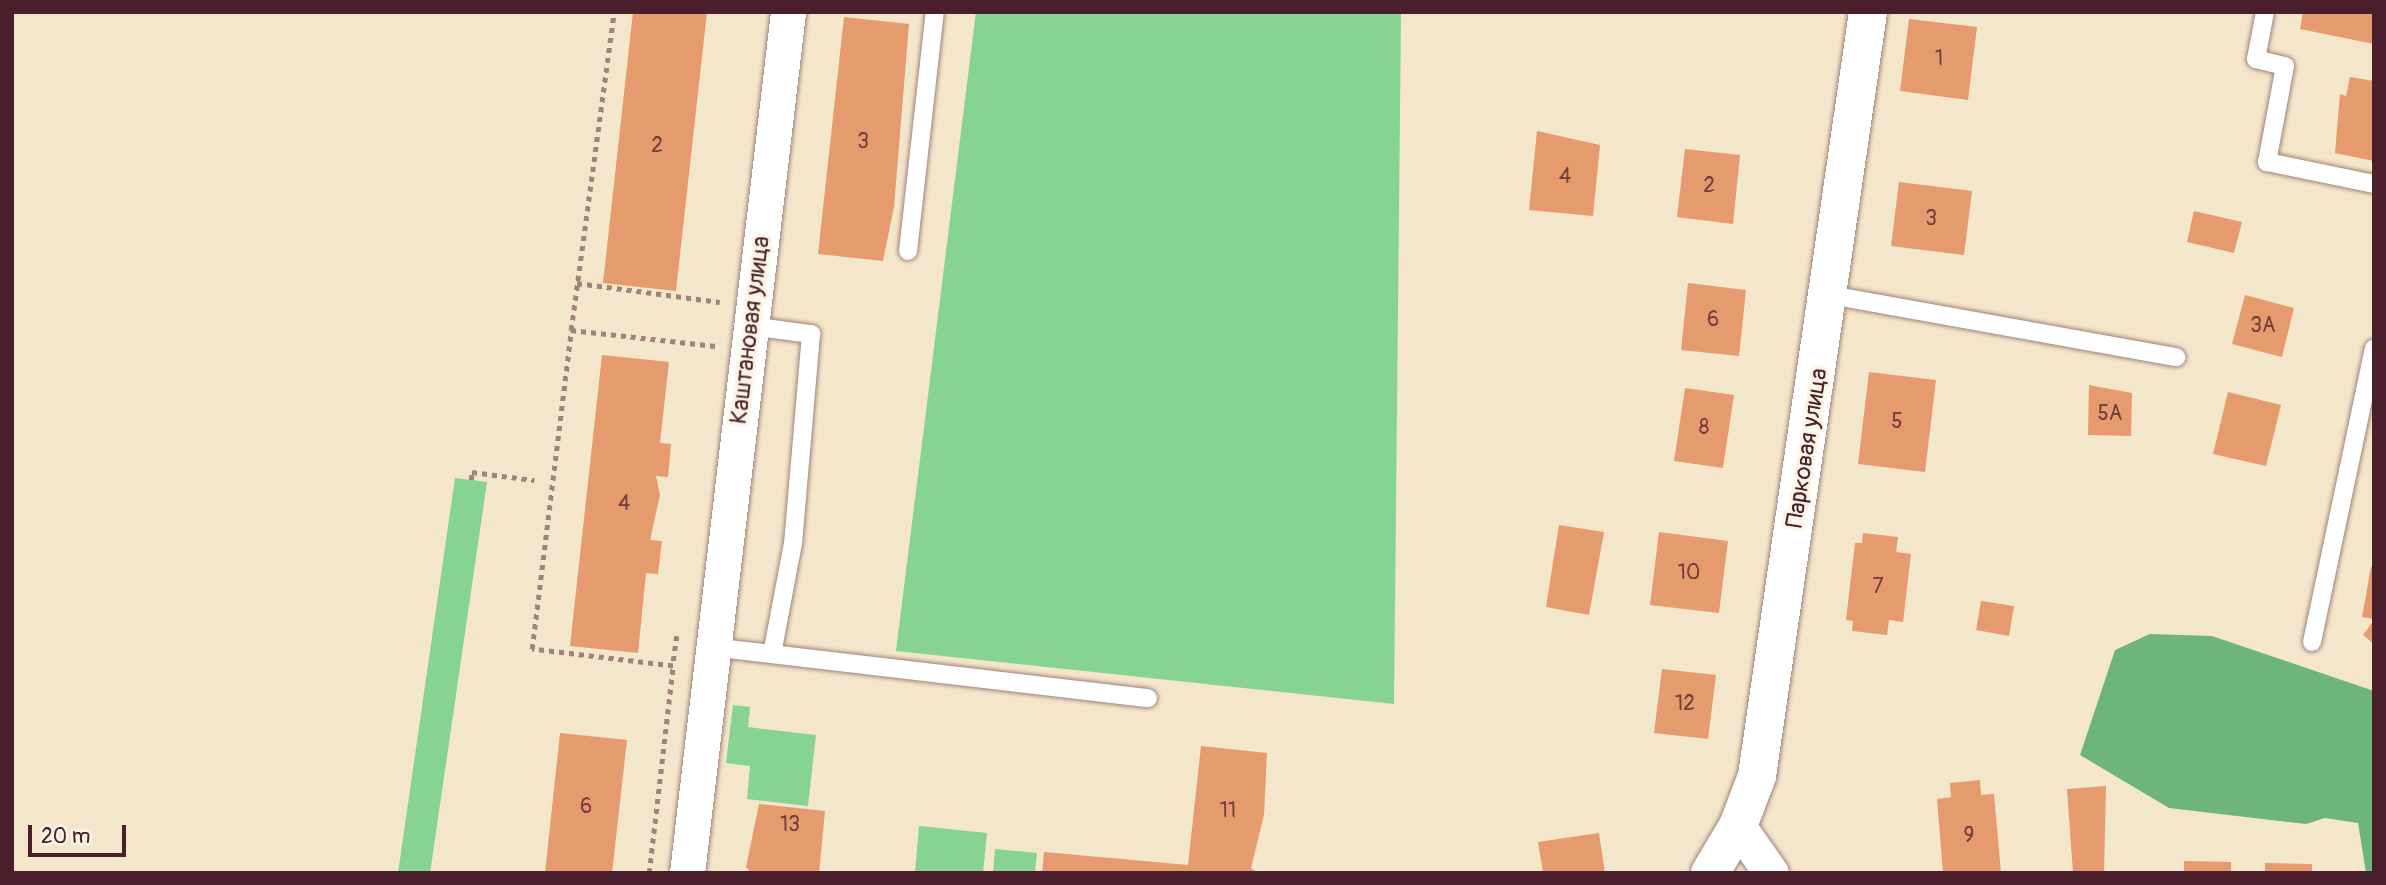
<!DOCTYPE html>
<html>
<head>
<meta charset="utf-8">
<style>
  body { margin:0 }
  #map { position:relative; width:2386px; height:885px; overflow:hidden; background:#f4e6cb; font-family:Pangolin,sans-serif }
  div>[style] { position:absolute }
  .green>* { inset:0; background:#87d391 }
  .forest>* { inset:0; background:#6db57b }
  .building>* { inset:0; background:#e59b6e }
  .path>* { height:4.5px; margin-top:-2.25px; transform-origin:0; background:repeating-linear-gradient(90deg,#9f827b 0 5px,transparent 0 10px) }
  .roads { filter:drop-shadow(0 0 2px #9f827b) drop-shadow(0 0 2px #9f827b) }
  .service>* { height:18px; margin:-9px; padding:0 9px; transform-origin:9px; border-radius:9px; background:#fff }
  .minor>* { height:35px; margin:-17.5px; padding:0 17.5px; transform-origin:17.5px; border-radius:17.5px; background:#fff }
  .tertiary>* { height:38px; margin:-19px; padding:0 19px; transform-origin:19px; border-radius:19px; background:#fff }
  span { translate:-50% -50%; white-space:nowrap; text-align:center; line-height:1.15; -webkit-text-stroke:7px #fcf5e5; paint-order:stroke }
  .number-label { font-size:21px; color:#713e3c }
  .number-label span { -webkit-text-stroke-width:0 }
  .street-label { font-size:24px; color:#4a1f2b }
  .frame { position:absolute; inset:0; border:14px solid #4a1f2b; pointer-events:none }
  .scale { position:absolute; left:28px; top:825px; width:98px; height:32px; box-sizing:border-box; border:4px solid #4a1f2b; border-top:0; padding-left:9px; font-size:21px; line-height:24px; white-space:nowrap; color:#4a1f2b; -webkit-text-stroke:5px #fcf5e5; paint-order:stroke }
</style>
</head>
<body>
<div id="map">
  <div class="green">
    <i style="clip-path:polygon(976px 12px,1401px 12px,1394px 704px,896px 651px)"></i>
    <i style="clip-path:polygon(455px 478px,487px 482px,430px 873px,398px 873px)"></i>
    <i style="clip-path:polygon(733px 705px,750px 707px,748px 727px,816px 735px,808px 806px,747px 799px,750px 766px,726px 763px)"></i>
    <i style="clip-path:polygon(919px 826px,987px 833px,983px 873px,915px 873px)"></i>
    <i style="clip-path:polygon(995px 849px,1037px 853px,1035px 873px,993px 873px)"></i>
  </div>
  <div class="forest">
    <i style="clip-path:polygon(2150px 634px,2212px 636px,2374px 691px,2374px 873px,2366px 873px,2358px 823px,2325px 818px,2306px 824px,2169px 808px,2080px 755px,2115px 650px)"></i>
  </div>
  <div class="building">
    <i style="clip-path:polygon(633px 12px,707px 12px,676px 291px,603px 283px)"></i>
    <i style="clip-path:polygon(2303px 12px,2374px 12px,2374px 44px,2300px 29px)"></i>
    <i style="clip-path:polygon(844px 17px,909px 24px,894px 207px,883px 261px,818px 254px)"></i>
    <i style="clip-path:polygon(1909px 19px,1977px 27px,1968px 100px,1900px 91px)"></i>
    <i style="clip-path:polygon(2350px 77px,2374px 81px,2374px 161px,2335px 153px,2340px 94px,2346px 96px)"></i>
    <i style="clip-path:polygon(1537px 131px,1600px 145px,1593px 216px,1529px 210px)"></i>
    <i style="clip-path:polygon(1685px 149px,1740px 155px,1733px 224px,1677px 217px)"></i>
    <i style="clip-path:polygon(1899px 182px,1972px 191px,1964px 255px,1891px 246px)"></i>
    <i style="clip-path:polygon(2194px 211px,2242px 222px,2234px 253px,2187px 242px)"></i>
    <i style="clip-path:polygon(1688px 283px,1746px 290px,1739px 356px,1681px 350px)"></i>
    <i style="clip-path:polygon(2245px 295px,2294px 308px,2282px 357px,2232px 344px)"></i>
    <i style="clip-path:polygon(602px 355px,669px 362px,660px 443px,671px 444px,668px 477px,656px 476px,660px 495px,650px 540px,662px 541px,658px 574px,646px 573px,638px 653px,570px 646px)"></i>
    <i style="clip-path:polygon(1869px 372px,1936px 380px,1925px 472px,1858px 464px)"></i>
    <i style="clip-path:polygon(2089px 385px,2132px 393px,2131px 436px,2088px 435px)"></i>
    <i style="clip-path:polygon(1685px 388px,1734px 395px,1723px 468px,1674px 461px)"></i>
    <i style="clip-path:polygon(2228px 392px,2281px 405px,2266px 466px,2213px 454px)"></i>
    <i style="clip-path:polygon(1559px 525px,1604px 532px,1589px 615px,1546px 607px)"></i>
    <i style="clip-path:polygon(1659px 532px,1728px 541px,1719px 613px,1650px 605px)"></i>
    <i style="clip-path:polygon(1863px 533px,1898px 537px,1896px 552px,1911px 554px,1903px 622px,1889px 620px,1887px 635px,1852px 631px,1853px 621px,1846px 620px,1855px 543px,1862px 543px)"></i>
    <i style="clip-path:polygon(2371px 567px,2374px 568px,2374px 619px,2362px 617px)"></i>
    <i style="clip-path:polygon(1981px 601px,2014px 606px,2009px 636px,1976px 630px)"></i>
    <i style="clip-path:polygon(2374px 620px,2374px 644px,2363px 635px)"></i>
    <i style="clip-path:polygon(1662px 669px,1716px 675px,1708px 739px,1654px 733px)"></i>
    <i style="clip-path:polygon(560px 733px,627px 740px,612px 873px,545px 873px)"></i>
    <i style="clip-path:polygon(1201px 746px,1267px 753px,1264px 815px,1251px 868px,1258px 873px,1042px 873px,1044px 852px,1188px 865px)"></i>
    <i style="clip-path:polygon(1980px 780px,1981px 795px,1994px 794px,2001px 873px,1943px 873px,1937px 799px,1951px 797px,1950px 783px)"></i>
    <i style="clip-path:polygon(2106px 786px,2104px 873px,2073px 873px,2067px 789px)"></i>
    <i style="clip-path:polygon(759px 804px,825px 811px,819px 873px,751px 873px,746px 867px)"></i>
    <i style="clip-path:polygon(1599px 833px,1605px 873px,1543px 873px,1538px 842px)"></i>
    <i style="clip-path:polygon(2184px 861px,2231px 862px,2231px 873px,2184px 873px)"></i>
    <i style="clip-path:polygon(2265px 863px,2312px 864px,2312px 873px,2265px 873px)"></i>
  </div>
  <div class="path">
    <i style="left:577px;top:283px;width:144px;rotate:7.6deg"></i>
    <i style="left:571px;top:330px;width:321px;rotate:-82.3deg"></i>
    <i style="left:471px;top:480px;width:8px;rotate:-83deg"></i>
    <i style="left:472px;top:472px;width:63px;rotate:7.4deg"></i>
    <i style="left:677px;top:636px;width:30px;rotate:98deg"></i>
    <i style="left:673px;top:666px;width:142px;rotate:-173.1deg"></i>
    <i style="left:532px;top:649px;width:321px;rotate:-83deg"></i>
    <i style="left:571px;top:330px;width:145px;rotate:6.3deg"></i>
    <i style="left:649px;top:873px;width:208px;rotate:-83.4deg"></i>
  </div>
  <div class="roads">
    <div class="service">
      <i style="left:2265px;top:12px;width:48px;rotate:100.8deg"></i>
      <i style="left:2256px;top:59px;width:30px;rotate:14deg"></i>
      <i style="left:2285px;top:66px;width:98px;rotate:100.6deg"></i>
      <i style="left:2267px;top:162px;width:109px;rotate:11.6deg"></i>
      <i style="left:908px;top:251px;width:241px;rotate:-83.6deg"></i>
      <i style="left:1830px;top:295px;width:352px;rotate:10.2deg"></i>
      <i style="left:750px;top:326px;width:62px;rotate:7.5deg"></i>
      <i style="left:811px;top:334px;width:210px;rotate:94.9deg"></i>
      <i style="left:793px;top:543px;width:113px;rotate:100.7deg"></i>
      <i style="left:2312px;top:642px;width:300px;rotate:-78.1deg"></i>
      <i style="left:712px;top:647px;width:439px;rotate:6.7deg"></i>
    </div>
    <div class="minor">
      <i style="left:1738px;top:826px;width:57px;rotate:54.9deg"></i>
      <i style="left:687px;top:873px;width:867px;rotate:-83.31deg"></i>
    </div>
    <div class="tertiary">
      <i style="left:1710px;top:873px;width:55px;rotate:-59.2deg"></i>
      <i style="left:1738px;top:826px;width:53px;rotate:-69.2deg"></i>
      <i style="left:1757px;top:776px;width:772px;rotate:-81.73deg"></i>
    </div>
  </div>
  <div class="number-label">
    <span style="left:1939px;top:59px">1</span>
    <span style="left:863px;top:142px">3</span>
    <span style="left:657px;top:146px">2</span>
    <span style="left:1565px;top:177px">4</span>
    <span style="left:1709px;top:186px">2</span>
    <span style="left:1931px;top:219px">3</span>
    <span style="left:1713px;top:320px">6</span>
    <span style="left:2263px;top:326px">3А</span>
    <span style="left:2110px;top:414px">5А</span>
    <span style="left:1897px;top:422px">5</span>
    <span style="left:1704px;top:428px">8</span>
    <span style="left:624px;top:504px">4</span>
    <span style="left:1689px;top:573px">10</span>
    <span style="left:1878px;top:587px">7</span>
    <span style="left:1685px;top:704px">12</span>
    <span style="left:586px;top:807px">6</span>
    <span style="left:1228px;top:811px">11</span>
    <span style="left:790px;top:825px">13</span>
    <span style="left:1969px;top:836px">9</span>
  </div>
  <div class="street-label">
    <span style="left:750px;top:330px;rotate:-83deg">Каштановая улица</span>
    <span style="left:1807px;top:448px;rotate:-81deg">Парковая улица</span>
  </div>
  <div class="frame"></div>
  <div class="scale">20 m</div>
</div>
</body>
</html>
